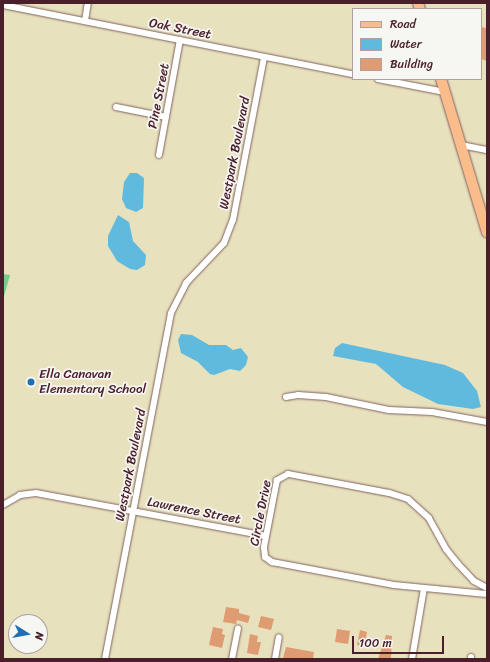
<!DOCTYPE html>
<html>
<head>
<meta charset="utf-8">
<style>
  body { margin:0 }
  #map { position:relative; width:490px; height:662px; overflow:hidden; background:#e8e1be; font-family:Sriracha,sans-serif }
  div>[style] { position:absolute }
  .green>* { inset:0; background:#78ca8d }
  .water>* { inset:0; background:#60bade }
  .building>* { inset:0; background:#df9b72 }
  .roads { filter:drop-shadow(0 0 1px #81635e) drop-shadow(0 0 1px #81635e) }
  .street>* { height:6px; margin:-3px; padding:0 3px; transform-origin:3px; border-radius:3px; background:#fff }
  .primary>* { height:10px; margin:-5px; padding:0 5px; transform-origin:5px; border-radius:5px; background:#f9bc8a }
  .dots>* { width:11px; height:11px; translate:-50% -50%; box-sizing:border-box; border:2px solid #f6f6f2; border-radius:50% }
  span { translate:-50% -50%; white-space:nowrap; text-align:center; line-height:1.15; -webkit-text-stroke:3.5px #f6f6f2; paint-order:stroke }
  .street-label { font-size:13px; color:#4a1f2b }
  .poi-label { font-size:13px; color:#4a1f2b }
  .left { translate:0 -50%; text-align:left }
  .frame { position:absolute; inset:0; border:4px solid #4a1f2b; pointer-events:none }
  .legend { position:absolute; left:352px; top:8px; width:130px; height:72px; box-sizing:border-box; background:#f6f6f2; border:1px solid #b1a0a2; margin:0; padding:5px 7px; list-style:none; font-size:12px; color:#4a1f2b }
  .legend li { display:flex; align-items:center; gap:8px; height:20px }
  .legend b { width:20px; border:1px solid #b1a0a2 }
  .north { position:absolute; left:8px; top:614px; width:40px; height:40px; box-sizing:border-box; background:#f6f6f2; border:1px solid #b1a0a2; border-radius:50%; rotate:101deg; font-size:11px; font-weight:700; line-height:16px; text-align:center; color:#4a1f2b }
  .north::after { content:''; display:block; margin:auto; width:14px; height:18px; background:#1f6fb2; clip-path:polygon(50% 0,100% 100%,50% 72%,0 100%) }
  .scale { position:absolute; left:352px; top:636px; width:92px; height:18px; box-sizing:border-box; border:2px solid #4a1f2b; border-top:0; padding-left:5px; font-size:12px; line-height:14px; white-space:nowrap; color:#4a1f2b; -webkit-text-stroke:3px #f6f6f2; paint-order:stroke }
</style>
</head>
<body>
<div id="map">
  <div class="green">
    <i style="clip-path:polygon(3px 274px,10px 275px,3px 300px)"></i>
  </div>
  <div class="water">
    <i style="clip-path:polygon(130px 173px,137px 173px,144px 178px,143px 208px,136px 212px,126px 208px,122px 199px,124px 182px)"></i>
    <i style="clip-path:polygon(118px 215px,129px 222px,133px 241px,146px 255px,145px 265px,137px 270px,130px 269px,117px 261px,108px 246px,108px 236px)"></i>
    <i style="clip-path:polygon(181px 334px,192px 335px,209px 345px,226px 345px,233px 350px,241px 348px,248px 357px,246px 365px,240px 371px,230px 369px,214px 375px,210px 374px,198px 362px,181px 353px,178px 340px)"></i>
    <i style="clip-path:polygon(342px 343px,445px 365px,463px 373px,477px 391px,481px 407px,473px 409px,438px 404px,403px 387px,376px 364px,333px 356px,335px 348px)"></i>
  </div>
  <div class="building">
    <i style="clip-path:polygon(481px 27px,487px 28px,487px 61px,481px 59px)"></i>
    <i style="clip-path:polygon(226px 607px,239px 609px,239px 613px,250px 616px,248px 623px,237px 620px,236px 624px,223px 622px)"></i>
    <i style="clip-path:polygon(261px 616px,274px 619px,271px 630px,258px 627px)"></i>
    <i style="clip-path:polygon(213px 627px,223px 629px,222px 634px,225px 635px,222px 648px,209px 645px)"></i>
    <i style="clip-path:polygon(337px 629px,350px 631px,348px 644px,335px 642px)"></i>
    <i style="clip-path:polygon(360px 630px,367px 632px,364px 647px,357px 645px)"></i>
    <i style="clip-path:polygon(250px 634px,258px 636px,257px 642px,261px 642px,258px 655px,247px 653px)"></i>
    <i style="clip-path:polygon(386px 635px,392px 636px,391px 659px,378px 659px)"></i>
    <i style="clip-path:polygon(286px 647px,314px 652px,313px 659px,283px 658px)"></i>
  </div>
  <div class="roads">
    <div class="street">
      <i style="left:3px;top:5px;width:357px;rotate:11.2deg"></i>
      <i style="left:85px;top:21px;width:18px;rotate:-81deg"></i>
      <i style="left:378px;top:79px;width:68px;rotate:11deg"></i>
      <i style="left:116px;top:107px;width:51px;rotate:11.3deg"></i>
      <i style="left:461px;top:145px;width:26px;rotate:11deg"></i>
      <i style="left:159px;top:155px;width:117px;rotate:-79.7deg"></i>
      <i style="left:286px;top:397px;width:12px;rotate:-9deg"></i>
      <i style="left:298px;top:395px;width:28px;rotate:4deg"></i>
      <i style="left:326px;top:397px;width:64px;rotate:11.7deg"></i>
      <i style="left:389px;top:410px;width:43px;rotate:2.7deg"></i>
      <i style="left:432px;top:412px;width:56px;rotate:10.3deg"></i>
      <i style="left:3px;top:505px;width:20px;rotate:-30deg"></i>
      <i style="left:20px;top:495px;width:16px;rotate:-7deg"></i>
      <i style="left:36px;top:493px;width:234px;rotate:10.6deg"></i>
      <i style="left:487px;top:588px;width:15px;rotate:-152deg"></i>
      <i style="left:474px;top:581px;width:23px;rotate:-133deg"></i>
      <i style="left:458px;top:564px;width:19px;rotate:-129deg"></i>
      <i style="left:446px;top:549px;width:35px;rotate:-119deg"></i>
      <i style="left:429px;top:518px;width:28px;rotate:-138deg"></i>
      <i style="left:408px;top:499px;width:20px;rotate:-162deg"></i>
      <i style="left:389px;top:493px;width:103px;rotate:-169.3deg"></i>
      <i style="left:288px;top:474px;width:13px;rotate:151deg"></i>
      <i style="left:277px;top:480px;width:68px;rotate:101deg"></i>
      <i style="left:264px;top:547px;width:10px;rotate:84deg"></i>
      <i style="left:265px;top:557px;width:9px;rotate:36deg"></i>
      <i style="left:272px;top:562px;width:124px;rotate:10.7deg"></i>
      <i style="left:394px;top:585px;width:93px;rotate:5.5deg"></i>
      <i style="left:105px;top:659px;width:352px;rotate:-79.2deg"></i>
      <i style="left:171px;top:313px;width:34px;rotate:-63deg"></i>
      <i style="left:186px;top:283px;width:55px;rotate:-46.5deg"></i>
      <i style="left:224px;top:243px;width:25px;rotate:-69deg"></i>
      <i style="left:233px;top:220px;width:166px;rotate:-79.2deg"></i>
      <i style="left:232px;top:659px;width:31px;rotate:-79deg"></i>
      <i style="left:275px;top:659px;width:22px;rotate:-80deg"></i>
      <i style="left:412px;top:659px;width:72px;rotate:-80.4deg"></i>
      <i style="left:471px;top:659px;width:2px;rotate:-90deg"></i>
    </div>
    <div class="primary">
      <i style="left:418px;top:3px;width:6px;rotate:72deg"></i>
      <i style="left:441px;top:79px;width:160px;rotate:73.3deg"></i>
    </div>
  </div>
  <div class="dots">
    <i style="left:31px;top:382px;background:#1f6fb2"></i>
  </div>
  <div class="street-label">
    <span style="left:180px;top:29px;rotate:11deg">Oak Street</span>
    <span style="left:159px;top:96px;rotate:-79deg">Pine Street</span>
    <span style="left:235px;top:153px;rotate:-79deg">Westpark Boulevard</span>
    <span style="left:131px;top:465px;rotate:-79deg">Westpark Boulevard</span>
    <span style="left:194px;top:511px;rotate:11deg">Lawrence Street</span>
    <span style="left:261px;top:513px;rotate:-79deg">Circle Drive</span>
  </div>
  <div class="poi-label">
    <span class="left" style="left:39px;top:382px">Ella Canavan<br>Elementary School</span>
  </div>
  <div class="frame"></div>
  <ul class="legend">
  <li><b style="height:5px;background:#f9bc8a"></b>Road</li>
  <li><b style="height:11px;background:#60bade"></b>Water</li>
  <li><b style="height:11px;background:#df9b72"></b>Building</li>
  </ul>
  <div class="north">N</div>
  <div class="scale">100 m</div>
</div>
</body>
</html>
